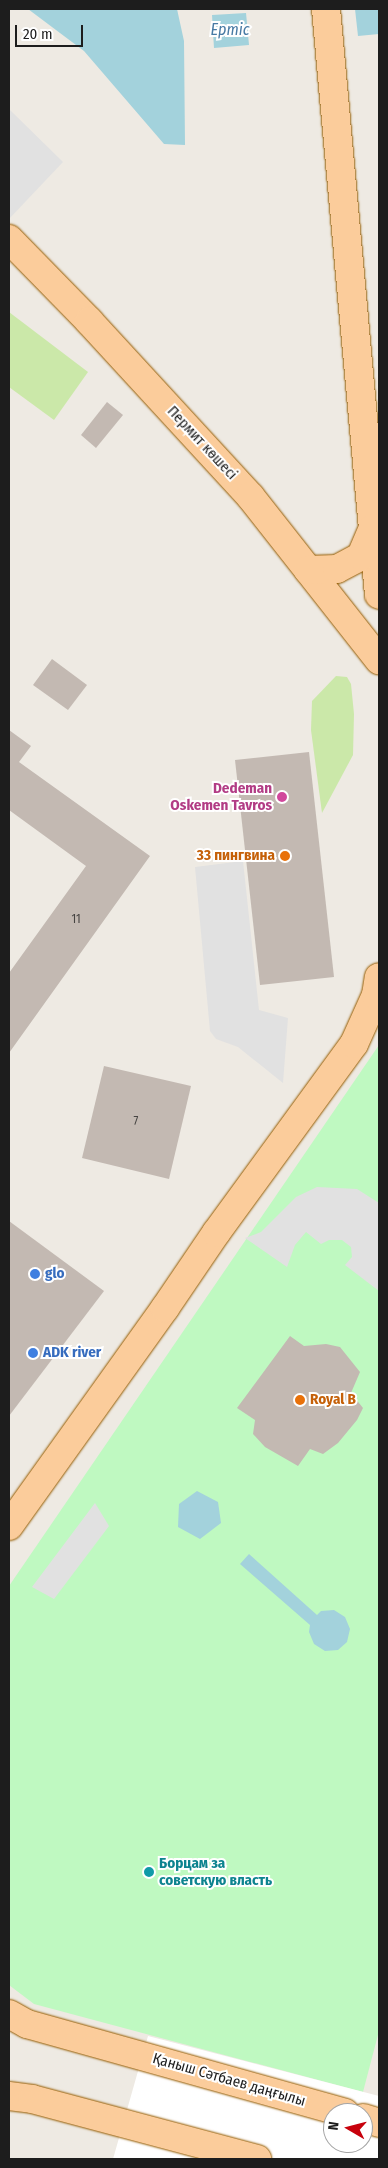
<!DOCTYPE html>
<html>
<head>
<meta charset="utf-8">
<style>
  body { margin:0 }
  #map { position:relative; width:388px; height:2168px; overflow:hidden; background:#eeeae3; font-family:"Fira Sans Condensed",sans-serif }
  div>[style] { position:absolute }
  .grass>* { inset:0; background:#cbe8a9 }
  .park>* { inset:0; background:#bff9c1 }
  .parking>* { inset:0; background:#e1e1e1 }
  .water>* { inset:0; background:#a3d2dc }
  .pier>* { inset:0; background:#fff }
  .building>* { inset:0; background:#c3b9b2 }
  .roads { filter:drop-shadow(0 0 1px #955c01) drop-shadow(0 0 1px #955c01) }
  .major>* { height:28px; margin:-14px; padding:0 14px; transform-origin:14px; border-radius:14px; background:#fbcc9b }
  .dots>* { width:14px; height:14px; translate:-50% -50%; box-sizing:border-box; border:2px solid #fff; border-radius:50% }
  span { translate:-50% -50%; white-space:nowrap; text-align:center; line-height:1.15; -webkit-text-stroke:4px #fff; paint-order:stroke }
  .number-label { font-size:12px; color:#464442 }
  .number-label span { -webkit-text-stroke-width:0 }
  .street-label { font-size:15px; color:#1d1d1d }
  .hotel-label { font-size:15px; color:#b23c85; font-weight:700 }
  .right { translate:-100% -50%; text-align:right }
  .food-label { font-size:15px; color:#c56008; font-weight:700 }
  .left { translate:0 -50%; text-align:left }
  .shop-label { font-size:15px; color:#366cbe; font-weight:700 }
  .culture-label { font-size:15px; color:#0d838f; font-weight:700 }
  .water-label { font-size:16px; color:#487aa4; font-style:italic }
  .frame { position:absolute; inset:0; border:10px solid #1d1d1d; pointer-events:none }
  .north { position:absolute; left:323px; top:2103px; width:50px; height:50px; box-sizing:border-box; background:#fff; border:1px solid #a5a5a5; border-radius:50%; rotate:278deg; font-size:14px; font-weight:700; line-height:20px; text-align:center; color:#1d1d1d }
  .north::after { content:''; display:block; margin:auto; width:18px; height:22px; background:#c8020d; clip-path:polygon(50% 0,100% 100%,50% 72%,0 100%) }
  .scale { position:absolute; left:15px; top:25px; width:68px; height:22px; box-sizing:border-box; border:2px solid #1d1d1d; border-top:0; padding-left:6px; font-size:15px; line-height:18px; white-space:nowrap; color:#1d1d1d; -webkit-text-stroke:4px #fff; paint-order:stroke }
</style>
</head>
<body>
<div id="map">
  <div class="grass">
    <i style="clip-path:polygon(9px 312px,88px 372px,54px 420px,9px 387px)"></i>
    <i style="clip-path:polygon(336px 676px,347px 677px,351px 684px,354px 714px,353px 755px,322px 813px,311px 730px,312px 701px)"></i>
  </div>
  <div class="park">
    <i style="clip-path:polygon(379px 1045px,379px 2031px,363px 2092px,34px 2004px,9px 1985px,9px 1586px)"></i>
  </div>
  <div class="parking">
    <i style="clip-path:polygon(9px 109px,63px 162px,9px 219px)"></i>
    <i style="clip-path:polygon(243px 861px,259px 1010px,288px 1018px,283px 1083px,238px 1047px,216px 1039px,210px 1031px,195px 867px)"></i>
    <i style="clip-path:polygon(317px 1187px,357px 1189px,379px 1203px,379px 1291px,345px 1265px,352px 1257px,351px 1247px,342px 1240px,329px 1240px,321px 1244px,306px 1232px,295px 1245px,287px 1267px,245px 1238px,261px 1232px,296px 1197px)"></i>
    <i style="clip-path:polygon(95px 1503px,109px 1526px,54px 1599px,32px 1587px)"></i>
  </div>
  <div class="water">
    <i style="clip-path:polygon(28px 9px,177px 9px,184px 41px,185px 145px,164px 144px,84px 51px)"></i>
    <i style="clip-path:polygon(355px 9px,379px 9px,379px 34px,358px 36px)"></i>
    <i style="clip-path:polygon(246px 13px,249px 45px,214px 48px,212px 15px)"></i>
    <i style="clip-path:polygon(197px 1491px,218px 1502px,221px 1523px,200px 1539px,178px 1527px,179px 1504px)"></i>
    <i style="clip-path:polygon(249px 1554px,317px 1615px,321px 1611px,334px 1610px,345px 1617px,350px 1629px,347px 1642px,338px 1650px,325px 1651px,314px 1644px,309px 1632px,310px 1625px,240px 1564px)"></i>
  </div>
  <div class="pier">
    <i style="clip-path:polygon(evenodd,148px 2036px,379px 2096px,379px 2159px,113px 2159px,148px 2036px,333px 2113px,363px 2113px,363px 2143px,333px 2143px,333px 2113px)"></i>
  </div>
  <div class="building">
    <i style="clip-path:polygon(107px 402px,123px 415px,96px 448px,81px 435px)"></i>
    <i style="clip-path:polygon(52px 659px,87px 685px,68px 710px,33px 685px)"></i>
    <i style="clip-path:polygon(9px 730px,31px 746px,19px 762px,150px 856px,9px 1053px,9px 973px,86px 866px,9px 810px)"></i>
    <i style="clip-path:polygon(309px 752px,334px 977px,260px 985px,235px 760px)"></i>
    <i style="clip-path:polygon(104px 1066px,191px 1086px,169px 1179px,82px 1158px)"></i>
    <i style="clip-path:polygon(9px 1221px,104px 1291px,9px 1416px)"></i>
    <i style="clip-path:polygon(290px 1336px,304px 1346px,326px 1344px,340px 1347px,360px 1372px,351px 1393px,363px 1408px,357px 1420px,338px 1443px,323px 1454px,310px 1449px,298px 1466px,265px 1447px,253px 1434px,255px 1420px,237px 1408px)"></i>
  </div>
  <div class="roads">
    <div class="major">
      <i style="left:326px;top:9px;width:588px;rotate:84.83deg"></i>
      <i style="left:9px;top:239px;width:115px;rotate:45.7deg"></i>
      <i style="left:89px;top:321px;width:238px;rotate:47.4deg"></i>
      <i style="left:250px;top:496px;width:209px;rotate:51.8deg"></i>
      <i style="left:308px;top:570px;width:29px;rotate:-2deg"></i>
      <i style="left:337px;top:569px;width:27px;rotate:-28deg"></i>
      <i style="left:361px;top:556px;width:30px;rotate:-67deg"></i>
      <i style="left:9px;top:1526px;width:268px;rotate:-54.4deg"></i>
      <i style="left:165px;top:1308px;width:91px;rotate:-55.8deg"></i>
      <i style="left:216px;top:1233px;width:234px;rotate:-53.9deg"></i>
      <i style="left:354px;top:1044px;width:54px;rotate:-65.8deg"></i>
      <i style="left:376px;top:995px;width:18px;rotate:-81deg"></i>
      <i style="left:9px;top:2014px;width:21px;rotate:29deg"></i>
      <i style="left:27px;top:2024px;width:330px;rotate:15.6deg"></i>
      <i style="left:9px;top:2096px;width:23px;rotate:7deg"></i>
      <i style="left:32px;top:2099px;width:233px;rotate:14.9deg"></i>
      <i style="left:363px;top:2118px;width:17px;rotate:17deg"></i>
    </div>
  </div>
  <div class="dots">
    <i style="left:282px;top:797px;background:#d1479c"></i>
    <i style="left:285px;top:856px;background:#e8710a"></i>
    <i style="left:35px;top:1274px;background:#3f7fe0"></i>
    <i style="left:33px;top:1353px;background:#3f7fe0"></i>
    <i style="left:300px;top:1400px;background:#e8710a"></i>
    <i style="left:149px;top:1872px;background:#0f9aa8"></i>
  </div>
  <div class="number-label">
    <span style="left:76px;top:920px">11</span>
    <span style="left:136px;top:1122px">7</span>
  </div>
  <div class="street-label">
    <span style="left:202px;top:443px;rotate:47deg">Пермит көшесі</span>
    <span style="left:229px;top:2080px;rotate:16deg">Қаныш Сәтбаев даңғылы</span>
  </div>
  <div class="hotel-label">
    <span class="right" style="left:272px;top:797px">Dedeman<br>Oskemen Tavros</span>
  </div>
  <div class="food-label">
    <span class="right" style="left:275px;top:856px">33 пингвина</span>
    <span class="left" style="left:310px;top:1400px">Royal B</span>
  </div>
  <div class="shop-label">
    <span class="left" style="left:45px;top:1274px">glo</span>
    <span class="left" style="left:43px;top:1353px">ADK river</span>
  </div>
  <div class="culture-label">
    <span class="left" style="left:159px;top:1872px">Борцам за<br>советскую власть</span>
  </div>
  <div class="water-label">
    <span style="left:230px;top:30px">Ертіс</span>
  </div>
  <div class="frame"></div>
  <div class="north">N</div>
  <div class="scale">20 m</div>
</div>
</body>
</html>
